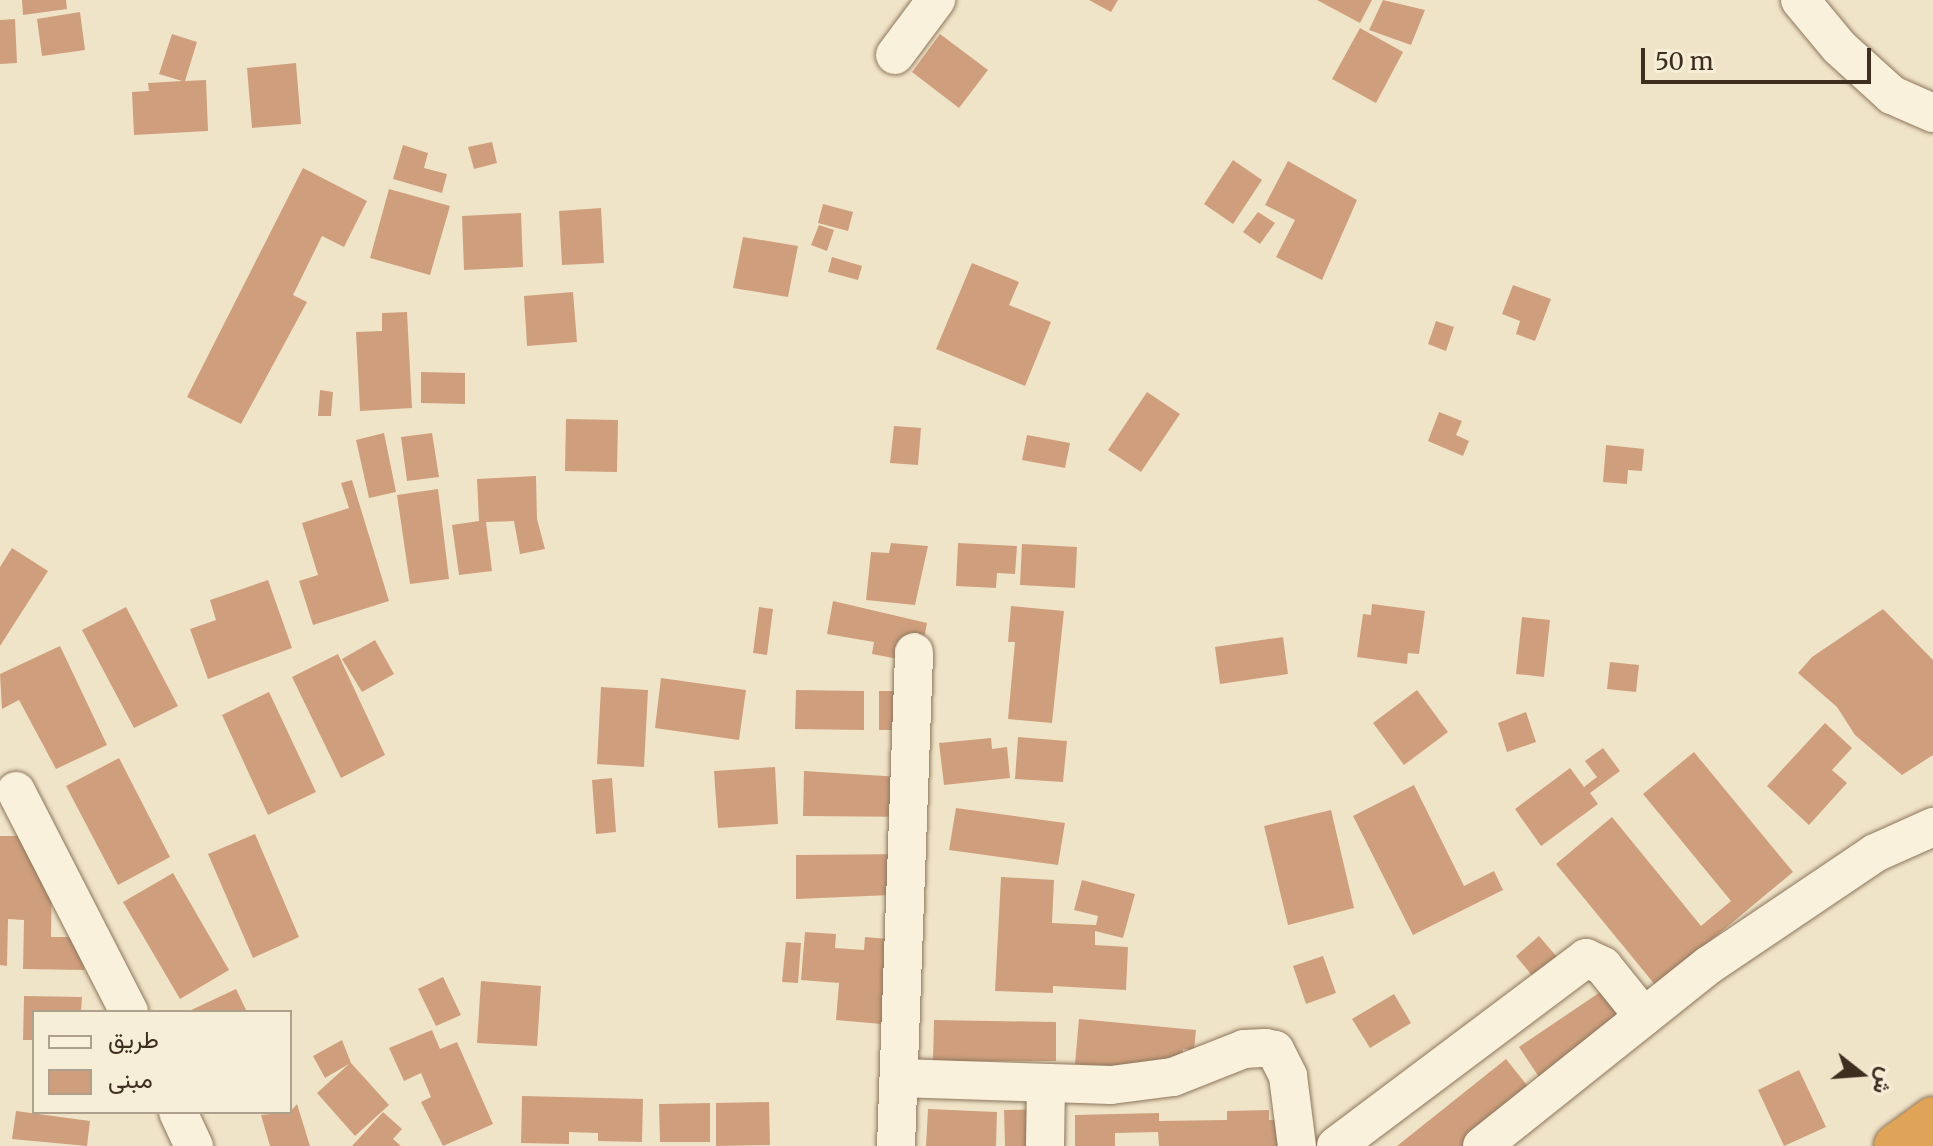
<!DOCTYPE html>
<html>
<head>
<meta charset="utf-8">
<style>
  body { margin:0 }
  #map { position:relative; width:1933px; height:1146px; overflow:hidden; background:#f0e4c8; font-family:Merriweather,Vazirmatn,serif }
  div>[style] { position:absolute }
  .building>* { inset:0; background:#cf9f7d }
  .roads { filter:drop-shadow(0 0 2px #8d765c) drop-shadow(0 0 2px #8d765c) }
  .street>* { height:38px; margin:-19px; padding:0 19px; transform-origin:19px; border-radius:19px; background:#faf1dc }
  .highway>* { height:44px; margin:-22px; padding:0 22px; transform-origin:22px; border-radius:22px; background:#e0a458 }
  span { translate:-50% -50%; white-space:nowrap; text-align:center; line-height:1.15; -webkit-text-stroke:7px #f7eed8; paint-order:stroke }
  .legend { position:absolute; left:32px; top:1010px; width:260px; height:104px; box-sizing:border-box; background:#f7eed8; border:2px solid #ada18e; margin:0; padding:10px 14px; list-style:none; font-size:24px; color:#3d2e20 }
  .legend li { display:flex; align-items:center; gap:16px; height:40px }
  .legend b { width:40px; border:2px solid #ada18e }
  .north { position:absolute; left:1821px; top:1034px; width:80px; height:80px; -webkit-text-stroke:6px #f7eed8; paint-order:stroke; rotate:107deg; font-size:22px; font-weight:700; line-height:32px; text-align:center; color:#3d2e20 }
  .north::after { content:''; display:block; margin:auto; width:28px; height:36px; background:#3d2e20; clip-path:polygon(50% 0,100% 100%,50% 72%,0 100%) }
  .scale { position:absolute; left:1641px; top:48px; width:230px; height:36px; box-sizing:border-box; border:4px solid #3d2e20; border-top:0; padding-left:10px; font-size:24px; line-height:28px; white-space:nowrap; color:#3d2e20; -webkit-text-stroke:6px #f7eed8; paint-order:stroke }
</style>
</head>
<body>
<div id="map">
  <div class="building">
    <i style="clip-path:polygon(22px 0,66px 0,67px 9px,23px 15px)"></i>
    <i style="clip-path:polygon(1089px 0,1118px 0,1111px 12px)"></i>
    <i style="clip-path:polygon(1317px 0,1372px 0,1360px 23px)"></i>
    <i style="clip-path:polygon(1383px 0,1425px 10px,1411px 45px,1369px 30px)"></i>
    <i style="clip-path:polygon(80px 12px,85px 50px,42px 56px,37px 19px)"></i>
    <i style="clip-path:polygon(15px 19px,17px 63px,0 64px,0 20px)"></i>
    <i style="clip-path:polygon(1360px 28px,1403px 52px,1376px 103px,1332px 79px)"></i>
    <i style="clip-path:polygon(172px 34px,197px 42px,185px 81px,206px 80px,208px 131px,134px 135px,132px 92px,149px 91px,148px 83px,182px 81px,159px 74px)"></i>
    <i style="clip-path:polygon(940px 34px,988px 70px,959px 108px,912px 72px)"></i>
    <i style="clip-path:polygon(296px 63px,301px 124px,252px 128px,247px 68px)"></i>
    <i style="clip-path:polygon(492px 142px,497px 163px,474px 169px,468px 147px)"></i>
    <i style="clip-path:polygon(403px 145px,428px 153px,424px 168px,447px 174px,442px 193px,393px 179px)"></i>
    <i style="clip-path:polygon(1233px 160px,1262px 180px,1233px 224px,1204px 204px)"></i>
    <i style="clip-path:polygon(1288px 161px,1357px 200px,1322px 280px,1276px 257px,1295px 220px,1265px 205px)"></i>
    <i style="clip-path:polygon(303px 168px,367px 201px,344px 247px,322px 236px,293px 295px,307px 302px,241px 424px,187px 397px)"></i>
    <i style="clip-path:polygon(389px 189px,450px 206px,430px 275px,370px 258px)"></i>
    <i style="clip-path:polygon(823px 204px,853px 212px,848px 231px,818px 223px)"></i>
    <i style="clip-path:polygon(601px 208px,604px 263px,562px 265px,559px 211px)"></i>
    <i style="clip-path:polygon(1258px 212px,1275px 223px,1260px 244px,1243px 232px)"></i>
    <i style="clip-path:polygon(521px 213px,523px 267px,464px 270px,462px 216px)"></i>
    <i style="clip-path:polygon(819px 225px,834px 230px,827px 251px,811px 245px)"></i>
    <i style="clip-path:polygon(743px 237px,798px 246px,788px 297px,733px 288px)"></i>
    <i style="clip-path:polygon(832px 257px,862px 266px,858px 280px,828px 272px)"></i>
    <i style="clip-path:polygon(972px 263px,1019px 282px,1009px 305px,1051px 322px,1025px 386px,936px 349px)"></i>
    <i style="clip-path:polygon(1513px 285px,1551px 299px,1535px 341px,1516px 334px,1520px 321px,1502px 314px)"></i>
    <i style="clip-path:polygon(573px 292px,577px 342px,527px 346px,524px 296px)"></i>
    <i style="clip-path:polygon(407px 312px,412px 408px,360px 411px,356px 332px,382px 331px,382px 313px)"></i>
    <i style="clip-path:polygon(1436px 321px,1454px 327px,1446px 351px,1428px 344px)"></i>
    <i style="clip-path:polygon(421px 372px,465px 373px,465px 404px,421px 403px)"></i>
    <i style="clip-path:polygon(320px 390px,333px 392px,331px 416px,318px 416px)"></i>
    <i style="clip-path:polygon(1147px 392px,1180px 414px,1141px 472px,1108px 450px)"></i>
    <i style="clip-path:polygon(1439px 412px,1462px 421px,1456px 435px,1469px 441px,1463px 456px,1428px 441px)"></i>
    <i style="clip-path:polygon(566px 419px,618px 420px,617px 472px,565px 471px)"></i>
    <i style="clip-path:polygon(894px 426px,921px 428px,918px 465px,890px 463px)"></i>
    <i style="clip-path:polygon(384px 433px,396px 492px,369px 498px,356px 440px)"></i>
    <i style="clip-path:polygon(432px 433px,439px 477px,407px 481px,401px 437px)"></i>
    <i style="clip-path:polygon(1027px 435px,1070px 443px,1065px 468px,1022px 460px)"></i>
    <i style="clip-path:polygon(1606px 445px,1644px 449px,1642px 471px,1628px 470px,1627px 484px,1603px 482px)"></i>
    <i style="clip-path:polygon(536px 476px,537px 519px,545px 549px,520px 554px,514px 521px,486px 522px,492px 571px,459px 575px,452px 525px,479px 521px,477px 479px)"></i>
    <i style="clip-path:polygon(352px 480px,389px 601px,313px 625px,299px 581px,318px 575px,302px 523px,349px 508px,341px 483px)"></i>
    <i style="clip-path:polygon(438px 489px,449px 579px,410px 584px,397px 495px)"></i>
    <i style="clip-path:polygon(891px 543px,928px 546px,915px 605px,866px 600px,871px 552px,889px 553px)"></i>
    <i style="clip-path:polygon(958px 543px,1017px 546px,1015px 574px,997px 573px,996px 588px,956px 586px)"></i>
    <i style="clip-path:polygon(1022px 544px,1077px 547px,1075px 588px,1020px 585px)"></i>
    <i style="clip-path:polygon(12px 548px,48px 571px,0 646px,0 567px)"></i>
    <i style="clip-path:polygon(268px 580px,292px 648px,208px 679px,190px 629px,216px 620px,210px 600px)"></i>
    <i style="clip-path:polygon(833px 601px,927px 623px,919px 663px,872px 654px,874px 642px,827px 634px)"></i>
    <i style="clip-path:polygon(1372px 604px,1425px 611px,1419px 654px,1408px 653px,1407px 664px,1357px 657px,1363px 614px,1371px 615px)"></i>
    <i style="clip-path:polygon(1011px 606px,1064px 611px,1052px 723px,1008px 719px,1015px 642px,1008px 642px)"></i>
    <i style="clip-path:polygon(126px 607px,178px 706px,134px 728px,82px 630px)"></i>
    <i style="clip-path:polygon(759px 607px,773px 609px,767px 655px,753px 653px)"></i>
    <i style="clip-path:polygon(1883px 609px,1933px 660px,1933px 755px,1902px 775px,1855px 735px,1837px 707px,1798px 673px,1812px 657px)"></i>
    <i style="clip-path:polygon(1522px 617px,1550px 620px,1544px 677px,1516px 674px)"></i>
    <i style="clip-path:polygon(1283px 637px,1288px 674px,1220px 684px,1215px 647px)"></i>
    <i style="clip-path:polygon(375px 640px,394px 674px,362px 692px,342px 659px)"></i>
    <i style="clip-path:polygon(60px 646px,107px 745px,56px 769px,19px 700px,2px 709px,0 674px)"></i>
    <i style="clip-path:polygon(338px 654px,385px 755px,341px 778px,292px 677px)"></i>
    <i style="clip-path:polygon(1610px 662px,1639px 665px,1636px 692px,1607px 689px)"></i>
    <i style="clip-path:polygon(661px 678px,746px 690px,739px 740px,655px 728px)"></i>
    <i style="clip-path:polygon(601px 687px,648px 690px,644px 767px,597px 764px)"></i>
    <i style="clip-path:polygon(796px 690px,864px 691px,864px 730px,795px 729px)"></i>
    <i style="clip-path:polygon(1417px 690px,1448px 732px,1404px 765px,1373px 723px)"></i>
    <i style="clip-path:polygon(879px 691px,920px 691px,920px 730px,879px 730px)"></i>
    <i style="clip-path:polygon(269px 692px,316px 792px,268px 815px,222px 715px)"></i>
    <i style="clip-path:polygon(1526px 712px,1536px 742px,1507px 752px,1498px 723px)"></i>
    <i style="clip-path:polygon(1825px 723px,1852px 748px,1832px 770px,1847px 783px,1809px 825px,1767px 786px)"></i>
    <i style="clip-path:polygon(1018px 737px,1067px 741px,1063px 782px,1015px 779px)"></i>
    <i style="clip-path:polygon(991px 738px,992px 749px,1007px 747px,1010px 778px,944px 785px,939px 743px)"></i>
    <i style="clip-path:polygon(1603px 748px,1620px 771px,1590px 793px,1598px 804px,1541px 846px,1515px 809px,1570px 768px,1584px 787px,1597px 777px,1585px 761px)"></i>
    <i style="clip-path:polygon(1694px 752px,1793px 872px,1656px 986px,1556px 864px,1612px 817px,1701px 926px,1731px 901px,1643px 794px)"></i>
    <i style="clip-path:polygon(119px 758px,170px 857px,118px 885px,66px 786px)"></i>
    <i style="clip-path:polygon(775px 767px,778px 824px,718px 828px,714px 771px)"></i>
    <i style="clip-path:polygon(804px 771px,917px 778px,916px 817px,803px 816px)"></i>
    <i style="clip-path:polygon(612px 778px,616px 832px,596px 834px,592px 780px)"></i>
    <i style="clip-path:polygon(1414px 785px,1464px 886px,1494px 871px,1503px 890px,1413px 935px,1353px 816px)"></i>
    <i style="clip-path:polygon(956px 808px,1065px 823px,1058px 865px,949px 850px)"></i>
    <i style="clip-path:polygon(1331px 810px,1354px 908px,1288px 925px,1264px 826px)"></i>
    <i style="clip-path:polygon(255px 834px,299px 937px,253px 958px,208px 854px)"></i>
    <i style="clip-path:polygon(0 836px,33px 836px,52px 869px,51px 937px,85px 937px,84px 970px,23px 969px,24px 920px,8px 919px,7px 966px,0 965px)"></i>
    <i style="clip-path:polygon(915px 854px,915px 894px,796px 899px,796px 855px)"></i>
    <i style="clip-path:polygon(173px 873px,229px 970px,180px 999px,123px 902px)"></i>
    <i style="clip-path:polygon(1001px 877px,1054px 880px,1052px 923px,1096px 925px,1098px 916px,1074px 910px,1082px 880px,1135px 894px,1123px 938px,1095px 931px,1095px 945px,1128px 947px,1126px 990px,1053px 986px,1053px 993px,995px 991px)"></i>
    <i style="clip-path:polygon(805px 932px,836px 934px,835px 948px,864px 950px,865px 937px,911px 941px,904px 1026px,836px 1020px,839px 983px,801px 980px)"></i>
    <i style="clip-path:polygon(1539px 936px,1563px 964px,1539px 984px,1516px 956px)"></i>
    <i style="clip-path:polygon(786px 942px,801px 943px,798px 983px,782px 982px)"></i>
    <i style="clip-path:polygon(1323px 956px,1336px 993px,1306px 1004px,1293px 966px)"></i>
    <i style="clip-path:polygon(443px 977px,461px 1015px,436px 1026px,418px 989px)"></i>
    <i style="clip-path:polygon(481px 981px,541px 986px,537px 1046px,477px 1043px)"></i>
    <i style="clip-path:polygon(1615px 982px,1633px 1010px,1545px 1086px,1519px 1047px)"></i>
    <i style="clip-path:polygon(236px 989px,247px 1012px,187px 1012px)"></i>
    <i style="clip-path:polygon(1394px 994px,1411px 1023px,1370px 1048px,1352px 1019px)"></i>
    <i style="clip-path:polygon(24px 996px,82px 997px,81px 1012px,34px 1012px,34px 1040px,23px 1040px)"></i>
    <i style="clip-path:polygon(1079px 1019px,1196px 1030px,1194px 1050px,1183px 1049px,1180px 1073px,1075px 1064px)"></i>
    <i style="clip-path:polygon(934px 1020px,1056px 1022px,1056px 1061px,933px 1061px)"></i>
    <i style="clip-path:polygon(432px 1030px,440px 1049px,457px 1042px,493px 1124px,443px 1146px,421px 1102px,431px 1097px,421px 1073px,404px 1081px,389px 1048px)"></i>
    <i style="clip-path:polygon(342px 1040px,351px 1063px,389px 1105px,355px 1136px,317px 1093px,349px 1064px,325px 1078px,313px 1056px)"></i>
    <i style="clip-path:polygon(1506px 1059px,1534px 1094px,1468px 1146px,1397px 1146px)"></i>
    <i style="clip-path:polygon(1799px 1070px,1826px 1127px,1784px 1146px,1758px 1090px)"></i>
    <i style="clip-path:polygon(522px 1096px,643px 1099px,642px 1142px,598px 1141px,598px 1133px,569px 1132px,569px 1144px,521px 1143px)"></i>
    <i style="clip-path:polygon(769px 1102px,770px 1145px,716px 1146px,716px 1103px)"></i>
    <i style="clip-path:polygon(710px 1103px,710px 1142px,660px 1142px,659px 1104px)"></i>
    <i style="clip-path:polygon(297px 1104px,310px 1146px,270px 1146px,261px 1115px,290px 1112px)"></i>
    <i style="clip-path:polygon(928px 1109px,997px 1112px,996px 1146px,926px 1146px)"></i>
    <i style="clip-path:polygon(1054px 1109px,1055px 1146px,1005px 1146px,1004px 1110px)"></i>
    <i style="clip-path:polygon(1269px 1110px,1269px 1120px,1295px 1119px,1295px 1146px,1159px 1146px,1158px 1132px,1115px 1133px,1115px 1146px,1075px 1146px,1075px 1115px,1159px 1113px,1159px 1121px,1227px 1120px,1227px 1111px)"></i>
    <i style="clip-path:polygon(16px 1111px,90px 1121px,87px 1146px,12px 1139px)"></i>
    <i style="clip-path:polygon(383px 1112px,402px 1129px,393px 1139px,401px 1146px,352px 1146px)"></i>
  </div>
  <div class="roads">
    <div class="street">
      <i style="left:1800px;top:0;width:61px;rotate:50.3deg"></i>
      <i style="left:1839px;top:47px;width:72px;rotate:42.2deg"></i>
      <i style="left:1892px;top:95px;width:45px;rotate:23.7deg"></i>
      <i style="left:895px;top:55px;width:69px;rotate:-53.3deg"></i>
      <i style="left:16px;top:791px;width:248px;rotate:62.9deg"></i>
      <i style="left:899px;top:1078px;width:212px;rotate:1.9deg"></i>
      <i style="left:1111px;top:1085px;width:63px;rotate:-7.4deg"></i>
      <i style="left:1173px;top:1077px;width:76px;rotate:-21.5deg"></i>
      <i style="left:1244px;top:1049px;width:21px;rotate:-3deg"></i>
      <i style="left:1265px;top:1048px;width:10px;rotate:11deg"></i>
      <i style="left:1275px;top:1050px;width:29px;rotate:63deg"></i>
      <i style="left:1288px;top:1076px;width:71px;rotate:82.7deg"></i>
      <i style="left:178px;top:1112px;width:38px;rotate:65deg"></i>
      <i style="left:896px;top:1146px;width:494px;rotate:-87.9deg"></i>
      <i style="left:1045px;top:1146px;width:63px;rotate:-89.1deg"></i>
      <i style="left:1336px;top:1146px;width:313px;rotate:-36.9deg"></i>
      <i style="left:1586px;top:958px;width:19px;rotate:25deg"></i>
      <i style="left:1603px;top:966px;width:65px;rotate:51.2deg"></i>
      <i style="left:1482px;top:1146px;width:290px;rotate:-38.6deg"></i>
      <i style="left:1709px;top:965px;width:200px;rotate:-34deg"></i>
      <i style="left:1875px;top:853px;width:64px;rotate:-24.1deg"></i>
    </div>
    <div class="highway">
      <i style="left:1896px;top:1146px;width:46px;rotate:-36.1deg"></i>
    </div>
  </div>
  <ul class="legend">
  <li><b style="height:10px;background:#faf1dc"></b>طريق</li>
  <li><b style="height:22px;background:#cf9f7d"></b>مبنى</li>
  </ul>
  <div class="north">ش</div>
  <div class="scale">50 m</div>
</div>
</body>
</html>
